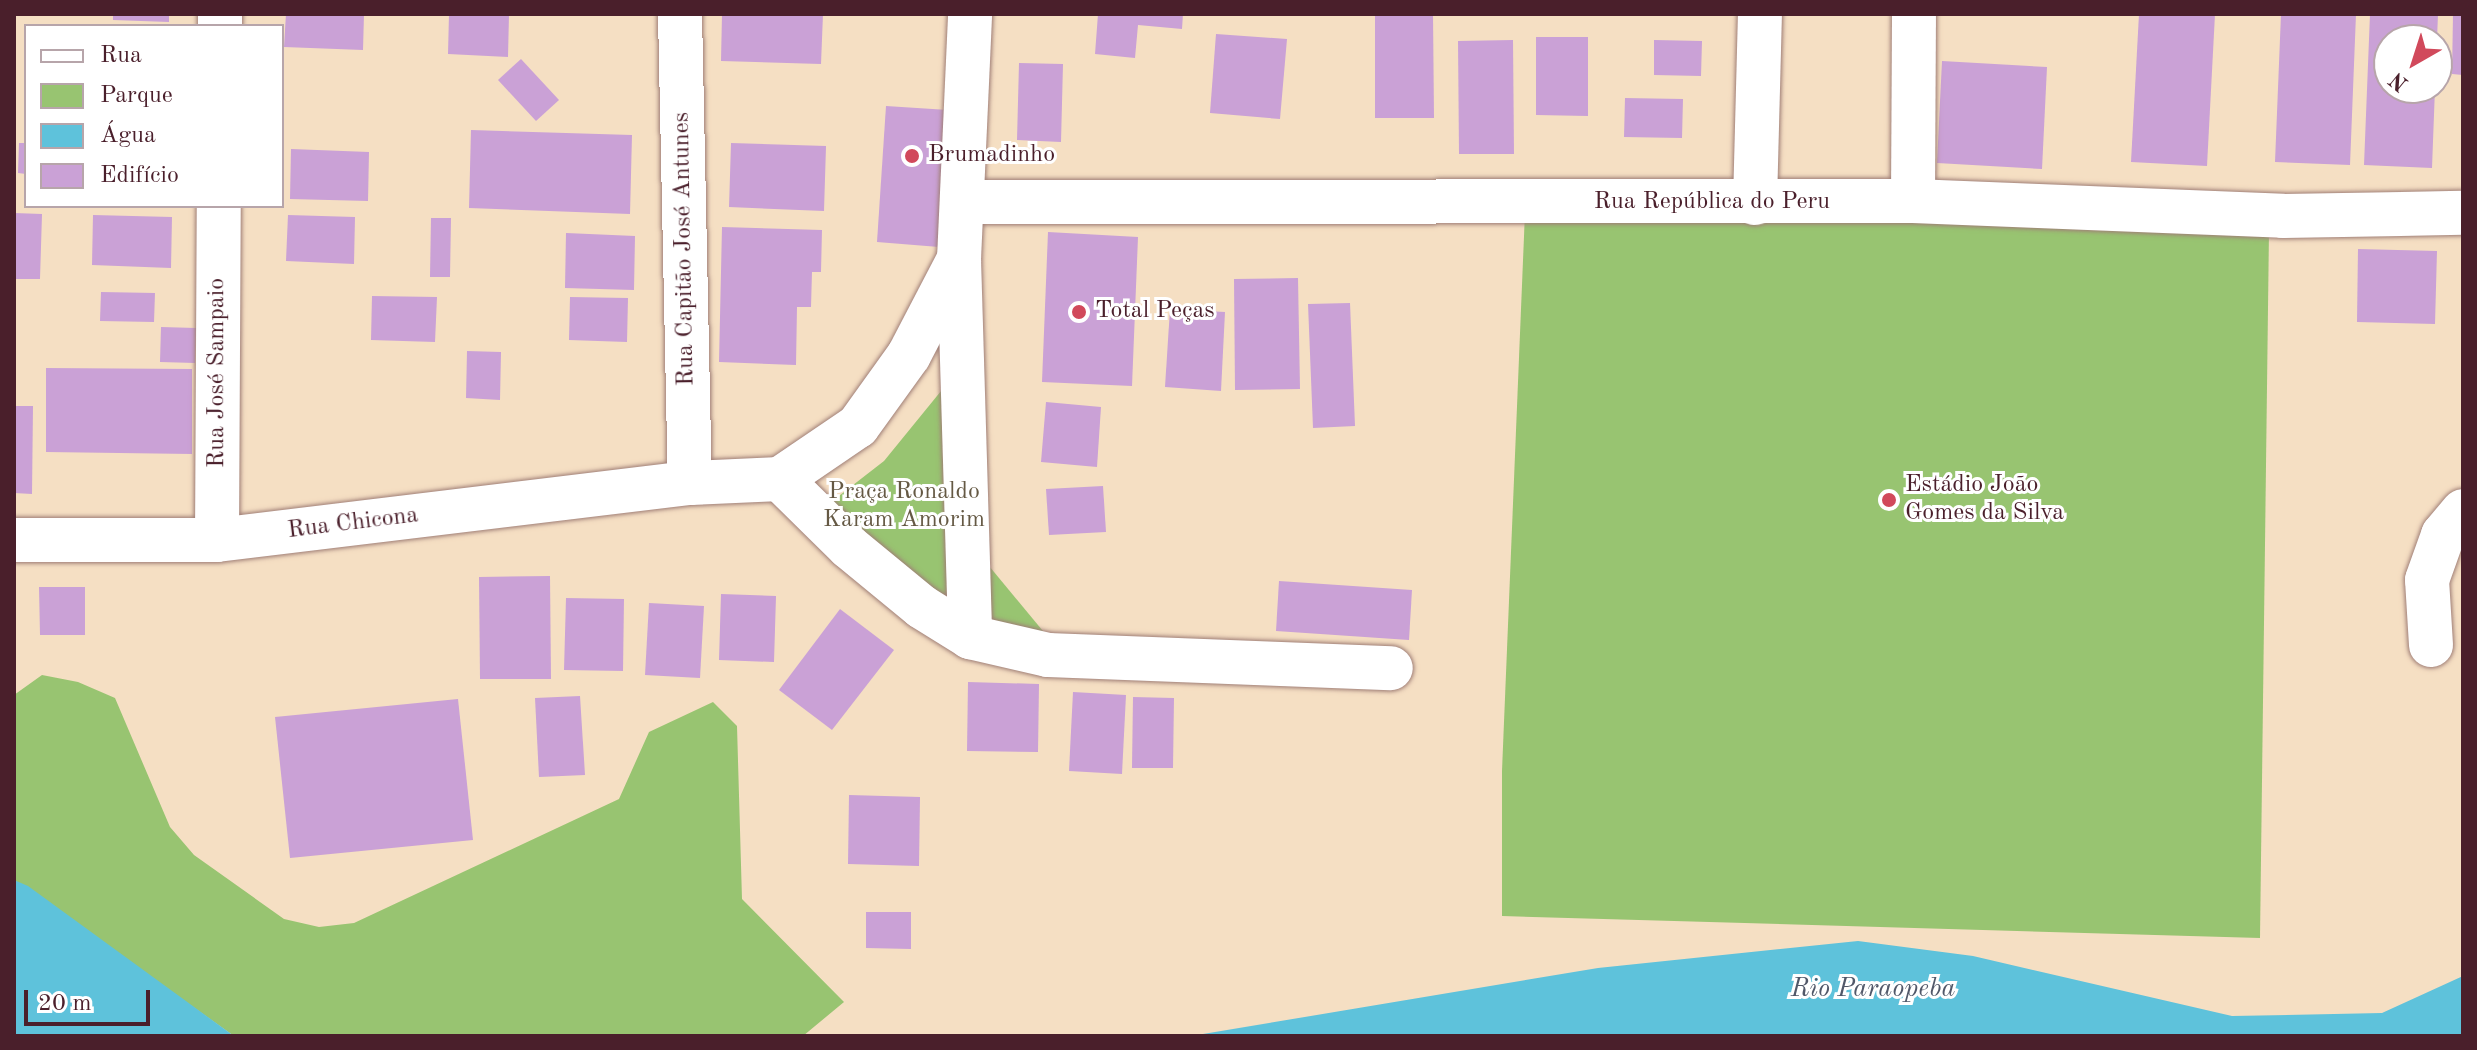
<!DOCTYPE html>
<html>
<head>
<meta charset="utf-8">
<style>
  body { margin:0 }
  #map { position:relative; width:2477px; height:1050px; overflow:hidden; background:#f5dfc3; font-family:"Old Standard TT",serif }
  div>[style] { position:absolute }
  .green>* { inset:0; background:#98c471 }
  .water>* { inset:0; background:#5ec2db }
  .building>* { inset:0; background:#caa1d6 }
  .roads { filter:drop-shadow(0 0 2px #a07f77) drop-shadow(0 0 2px #a07f77) }
  .minor>* { height:44px; margin:-22px; padding:0 22px; transform-origin:22px; border-radius:22px; background:#fff }
  .major>* { height:44px; margin:-22px; padding:0 22px; transform-origin:22px; border-radius:22px; background:#fff }
  .dots>* { width:22px; height:22px; translate:-50% -50%; box-sizing:border-box; border:4px solid #fff; border-radius:50% }
  span { translate:-50% -50%; white-space:nowrap; text-align:center; line-height:1.15; -webkit-text-stroke:6px #fff; paint-order:stroke }
  .poi-label { font-size:24px; color:#4a1f2b }
  .left { translate:0 -50%; text-align:left }
  .street-label { font-size:24px; color:#4a1f2b }
  .park-label { font-size:24px; color:#655944 }
  .water-label { font-size:26px; color:#515869; font-style:italic }
  .frame { position:absolute; inset:0; border:16px solid #4a1f2b; pointer-events:none }
  .legend { position:absolute; left:24px; top:24px; width:260px; height:184px; box-sizing:border-box; background:#fff; border:2px solid #b7a5aa; margin:0; padding:10px 14px; list-style:none; font-size:24px; color:#4a1f2b }
  .legend li { display:flex; align-items:center; gap:16px; height:40px }
  .legend b { width:40px; border:2px solid #b7a5aa }
  .north { position:absolute; left:2373px; top:24px; width:80px; height:80px; box-sizing:border-box; background:#fff; border:2px solid #b7a5aa; border-radius:50%; rotate:219deg; font-size:22px; font-weight:700; line-height:32px; text-align:center; color:#4a1f2b }
  .north::after { content:''; display:block; margin:auto; width:28px; height:36px; background:#d1495b; clip-path:polygon(50% 0,100% 100%,50% 72%,0 100%) }
  .scale { position:absolute; left:24px; top:990px; width:126px; height:36px; box-sizing:border-box; border:4px solid #4a1f2b; border-top:0; padding-left:10px; font-size:24px; line-height:28px; white-space:nowrap; color:#4a1f2b; -webkit-text-stroke:6px #fff; paint-order:stroke }
</style>
</head>
<body>
<div id="map">
  <div class="green">
    <i style="clip-path:polygon(1525px 212px,2269px 230px,2260px 938px,1502px 916px,1502px 771px)"></i>
    <i style="clip-path:polygon(950px 380px,956px 607px,826px 506px,884px 461px)"></i>
    <i style="clip-path:polygon(975px 549px,1057px 648px,977px 631px)"></i>
    <i style="clip-path:polygon(42px 675px,78px 682px,115px 698px,170px 827px,194px 855px,284px 919px,319px 927px,354px 923px,619px 799px,649px 732px,713px 702px,737px 726px,742px 899px,844px 1002px,803px 1036px,234px 1036px,14px 880px,14px 695px)"></i>
  </div>
  <div class="water">
    <i style="clip-path:polygon(14px 880px,28px 886px,234px 1036px,14px 1036px)"></i>
    <i style="clip-path:polygon(1858px 941px,1973px 956px,2232px 1016px,2382px 1013px,2463px 976px,2463px 1036px,1191px 1036px,1598px 968px)"></i>
  </div>
  <div class="building">
    <i style="clip-path:polygon(113px 14px,169px 14px,169px 22px,113px 20px)"></i>
    <i style="clip-path:polygon(286px 14px,364px 14px,363px 50px,284px 47px)"></i>
    <i style="clip-path:polygon(449px 14px,509px 14px,508px 57px,448px 54px)"></i>
    <i style="clip-path:polygon(722px 14px,823px 14px,821px 64px,721px 61px)"></i>
    <i style="clip-path:polygon(1098px 14px,1183px 14px,1182px 29px,1138px 25px,1135px 58px,1095px 54px)"></i>
    <i style="clip-path:polygon(1375px 14px,1433px 14px,1434px 118px,1375px 118px)"></i>
    <i style="clip-path:polygon(2139px 14px,2215px 14px,2207px 166px,2131px 162px)"></i>
    <i style="clip-path:polygon(2281px 14px,2356px 14px,2350px 165px,2275px 162px)"></i>
    <i style="clip-path:polygon(2370px 14px,2438px 14px,2437px 40px,2389px 40px,2389px 88px,2435px 88px,2432px 168px,2364px 165px)"></i>
    <i style="clip-path:polygon(2453px 14px,2463px 14px,2463px 75px,2452px 74px)"></i>
    <i style="clip-path:polygon(1216px 34px,1287px 39px,1280px 119px,1210px 113px)"></i>
    <i style="clip-path:polygon(1536px 37px,1588px 37px,1588px 116px,1536px 115px)"></i>
    <i style="clip-path:polygon(1513px 40px,1514px 154px,1459px 154px,1458px 41px)"></i>
    <i style="clip-path:polygon(1654px 40px,1702px 41px,1701px 76px,1654px 75px)"></i>
    <i style="clip-path:polygon(521px 59px,559px 100px,536px 121px,498px 80px)"></i>
    <i style="clip-path:polygon(1942px 61px,2047px 67px,2042px 169px,1937px 163px)"></i>
    <i style="clip-path:polygon(1019px 63px,1063px 64px,1061px 142px,1017px 140px)"></i>
    <i style="clip-path:polygon(1625px 98px,1683px 99px,1682px 138px,1624px 137px)"></i>
    <i style="clip-path:polygon(886px 106px,948px 110px,939px 247px,877px 242px)"></i>
    <i style="clip-path:polygon(471px 130px,632px 135px,630px 214px,469px 208px)"></i>
    <i style="clip-path:polygon(19px 143px,26px 143px,26px 174px,18px 173px)"></i>
    <i style="clip-path:polygon(731px 143px,826px 146px,824px 211px,729px 207px)"></i>
    <i style="clip-path:polygon(291px 149px,369px 152px,368px 201px,290px 199px)"></i>
    <i style="clip-path:polygon(14px 213px,42px 214px,40px 279px,14px 279px)"></i>
    <i style="clip-path:polygon(93px 215px,172px 217px,171px 268px,92px 265px)"></i>
    <i style="clip-path:polygon(288px 215px,355px 217px,354px 264px,286px 261px)"></i>
    <i style="clip-path:polygon(431px 218px,451px 218px,450px 277px,430px 277px)"></i>
    <i style="clip-path:polygon(722px 227px,822px 230px,821px 272px,812px 272px,811px 307px,797px 307px,796px 365px,719px 362px)"></i>
    <i style="clip-path:polygon(1048px 232px,1138px 237px,1132px 386px,1042px 382px)"></i>
    <i style="clip-path:polygon(566px 233px,635px 236px,634px 290px,565px 288px)"></i>
    <i style="clip-path:polygon(2358px 249px,2437px 251px,2435px 324px,2357px 322px)"></i>
    <i style="clip-path:polygon(1298px 278px,1300px 389px,1235px 390px,1234px 279px)"></i>
    <i style="clip-path:polygon(101px 292px,155px 293px,154px 322px,100px 321px)"></i>
    <i style="clip-path:polygon(372px 296px,437px 297px,435px 342px,371px 340px)"></i>
    <i style="clip-path:polygon(570px 297px,628px 298px,627px 342px,569px 340px)"></i>
    <i style="clip-path:polygon(1350px 303px,1355px 426px,1313px 428px,1308px 304px)"></i>
    <i style="clip-path:polygon(1170px 309px,1225px 312px,1221px 391px,1165px 387px)"></i>
    <i style="clip-path:polygon(161px 327px,196px 328px,195px 363px,160px 362px)"></i>
    <i style="clip-path:polygon(467px 351px,501px 352px,500px 400px,466px 398px)"></i>
    <i style="clip-path:polygon(46px 368px,192px 369px,192px 454px,46px 452px)"></i>
    <i style="clip-path:polygon(1046px 402px,1101px 407px,1097px 467px,1041px 462px)"></i>
    <i style="clip-path:polygon(14px 406px,33px 406px,32px 494px,14px 493px)"></i>
    <i style="clip-path:polygon(1103px 486px,1106px 532px,1049px 535px,1046px 489px)"></i>
    <i style="clip-path:polygon(550px 576px,551px 679px,480px 679px,479px 577px)"></i>
    <i style="clip-path:polygon(1279px 581px,1412px 590px,1409px 640px,1276px 631px)"></i>
    <i style="clip-path:polygon(39px 587px,85px 587px,85px 635px,40px 635px)"></i>
    <i style="clip-path:polygon(721px 594px,776px 596px,774px 662px,719px 660px)"></i>
    <i style="clip-path:polygon(566px 598px,624px 599px,623px 671px,564px 670px)"></i>
    <i style="clip-path:polygon(649px 603px,704px 606px,700px 678px,645px 675px)"></i>
    <i style="clip-path:polygon(840px 609px,894px 650px,832px 730px,779px 690px)"></i>
    <i style="clip-path:polygon(968px 682px,1039px 684px,1038px 752px,967px 751px)"></i>
    <i style="clip-path:polygon(1073px 692px,1126px 695px,1122px 774px,1069px 771px)"></i>
    <i style="clip-path:polygon(580px 696px,585px 775px,539px 777px,535px 698px)"></i>
    <i style="clip-path:polygon(1133px 697px,1174px 698px,1173px 768px,1132px 768px)"></i>
    <i style="clip-path:polygon(458px 699px,473px 840px,290px 858px,275px 717px)"></i>
    <i style="clip-path:polygon(849px 795px,920px 797px,919px 866px,848px 864px)"></i>
    <i style="clip-path:polygon(866px 912px,911px 912px,911px 949px,866px 948px)"></i>
  </div>
  <div class="roads">
    <div class="minor">
      <i style="left:680px;top:14px;width:469px;rotate:88.8deg"></i>
      <i style="left:220px;top:26px;width:12px;rotate:-90deg"></i>
      <i style="left:1913px;top:201px;width:187px;rotate:-89.7deg"></i>
      <i style="left:962px;top:202px;width:951px;rotate:-0.06deg"></i>
      <i style="left:1913px;top:201px;width:370px;rotate:2.3deg"></i>
      <i style="left:2283px;top:216px;width:180px;rotate:-1deg"></i>
      <i style="left:1755px;top:203px;width:189px;rotate:-88.5deg"></i>
      <i style="left:959px;top:259px;width:378px;rotate:88.3deg"></i>
      <i style="left:780px;top:479px;width:97px;rotate:44.6deg"></i>
      <i style="left:849px;top:547px;width:94px;rotate:39.4deg"></i>
      <i style="left:922px;top:607px;width:57px;rotate:32deg"></i>
      <i style="left:970px;top:637px;width:80px;rotate:13deg"></i>
      <i style="left:1048px;top:655px;width:343px;rotate:2.2deg"></i>
      <i style="left:217px;top:540px;width:334px;rotate:-89.7deg"></i>
      <i style="left:2431px;top:645px;width:65px;rotate:-93.5deg"></i>
      <i style="left:2427px;top:580px;width:48px;rotate:-70.4deg"></i>
      <i style="left:2443px;top:535px;width:31px;rotate:-50deg"></i>
    </div>
    <div class="major">
      <i style="left:14px;top:540px;width:203px"></i>
      <i style="left:217px;top:540px;width:476px;rotate:-6.9deg"></i>
      <i style="left:690px;top:483px;width:90px;rotate:-2.5deg"></i>
      <i style="left:780px;top:479px;width:94px;rotate:-34.2deg"></i>
      <i style="left:858px;top:426px;width:87px;rotate:-54.3deg"></i>
      <i style="left:909px;top:355px;width:108px;rotate:-62.5deg"></i>
      <i style="left:959px;top:259px;width:245px;rotate:-87.4deg"></i>
    </div>
  </div>
  <div class="dots">
    <i style="left:912px;top:156px;background:#d1495b"></i>
    <i style="left:1079px;top:312px;background:#d1495b"></i>
    <i style="left:1889px;top:500px;background:#d1495b"></i>
  </div>
  <div class="poi-label">
    <span class="left" style="left:928px;top:156px">Brumadinho</span>
    <span class="left" style="left:1095px;top:312px">Total Peças</span>
    <span class="left" style="left:1905px;top:500px">Estádio João<br>Gomes da Silva</span>
  </div>
  <div class="street-label">
    <span style="left:1712px;top:203px">Rua República do Peru</span>
    <span style="left:685px;top:249px;rotate:-91deg">Rua Capitão José Antunes</span>
    <span style="left:218px;top:373px;rotate:-90deg">Rua José Sampaio</span>
    <span style="left:353px;top:524px;rotate:-7deg">Rua Chicona</span>
  </div>
  <div class="park-label">
    <span style="left:904px;top:507px">Praça Ronaldo<br>Karam Amorim</span>
  </div>
  <div class="water-label">
    <span style="left:1873px;top:990px">Rio Paraopeba</span>
  </div>
  <div class="frame"></div>
  <ul class="legend">
  <li><b style="height:10px;background:#fff"></b>Rua</li>
  <li><b style="height:22px;background:#98c471"></b>Parque</li>
  <li><b style="height:22px;background:#5ec2db"></b>Água</li>
  <li><b style="height:22px;background:#caa1d6"></b>Edifício</li>
  </ul>
  <div class="north">N</div>
  <div class="scale">20 m</div>
</div>
</body>
</html>
